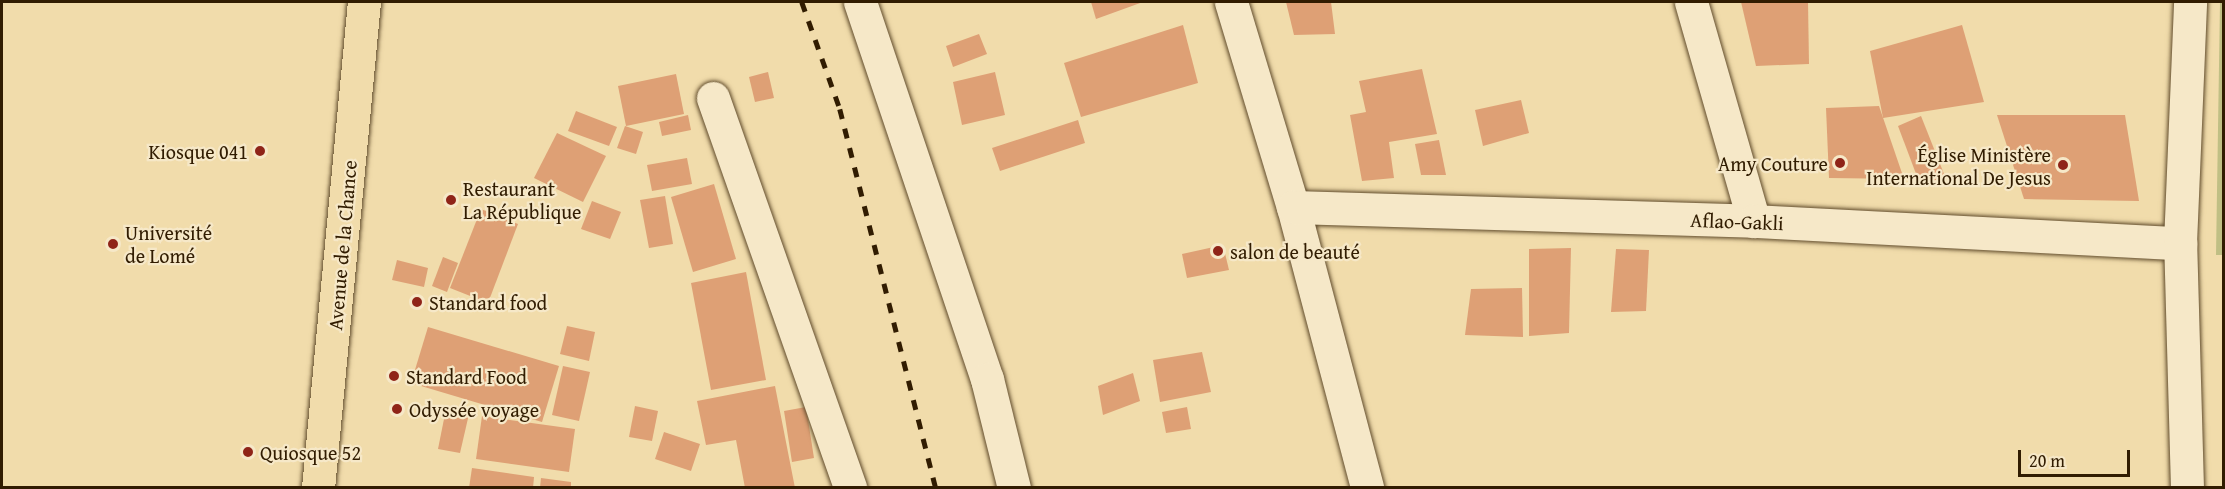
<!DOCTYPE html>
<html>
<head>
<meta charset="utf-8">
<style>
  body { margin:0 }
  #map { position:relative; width:2225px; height:489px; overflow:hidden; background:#f1dcab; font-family:"Gentium Book Plus",serif }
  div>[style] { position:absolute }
  .green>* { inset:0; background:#c0bf84 }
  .building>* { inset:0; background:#dea075 }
  .roads { filter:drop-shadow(0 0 2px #614c2c) drop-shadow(0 0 2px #614c2c) }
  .minor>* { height:33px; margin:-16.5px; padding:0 16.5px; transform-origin:16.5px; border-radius:16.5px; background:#f6e8c8 }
  .major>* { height:33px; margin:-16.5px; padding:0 16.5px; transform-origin:16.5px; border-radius:16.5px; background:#f1dcab }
  .rail>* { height:4.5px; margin-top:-2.25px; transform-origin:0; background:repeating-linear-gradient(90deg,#311c01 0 10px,transparent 0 20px) }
  .dots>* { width:16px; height:16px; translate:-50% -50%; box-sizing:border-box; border:3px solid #f6e8c8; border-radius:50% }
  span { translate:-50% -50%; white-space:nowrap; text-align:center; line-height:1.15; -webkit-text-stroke:4.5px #f6e8c8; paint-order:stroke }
  .poi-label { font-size:20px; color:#311c01 }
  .right { translate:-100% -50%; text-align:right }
  .left { translate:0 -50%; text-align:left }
  .street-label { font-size:20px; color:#311c01 }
  .frame { position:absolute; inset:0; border:3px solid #311c01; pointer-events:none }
  .scale { position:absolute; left:2018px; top:450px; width:112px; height:27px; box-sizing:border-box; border:3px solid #311c01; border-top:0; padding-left:8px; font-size:18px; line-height:21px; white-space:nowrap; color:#311c01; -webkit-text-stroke:4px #f6e8c8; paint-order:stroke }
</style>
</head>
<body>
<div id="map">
  <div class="green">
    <i style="clip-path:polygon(2220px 2px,2224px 2px,2223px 255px,2216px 255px)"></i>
  </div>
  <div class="building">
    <i style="clip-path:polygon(1091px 2px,1143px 2px,1096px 19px)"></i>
    <i style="clip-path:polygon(1286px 2px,1331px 2px,1335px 34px,1294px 35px)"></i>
    <i style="clip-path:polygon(1741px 2px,1808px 2px,1809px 64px,1756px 66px)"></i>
    <i style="clip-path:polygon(1183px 25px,1198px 83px,1081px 117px,1064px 63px)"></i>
    <i style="clip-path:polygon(1962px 25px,1984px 102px,1883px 118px,1870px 51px)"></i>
    <i style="clip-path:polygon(979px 34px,987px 54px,953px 67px,946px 46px)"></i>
    <i style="clip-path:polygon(1422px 69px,1437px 134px,1389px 142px,1394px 178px,1362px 181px,1350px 115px,1366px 112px,1359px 81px)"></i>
    <i style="clip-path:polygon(768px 72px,774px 98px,755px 102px,749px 77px)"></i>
    <i style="clip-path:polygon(995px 72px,1005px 115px,962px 125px,953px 82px)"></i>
    <i style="clip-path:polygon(676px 74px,684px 114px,626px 126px,618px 86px)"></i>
    <i style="clip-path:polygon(1521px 100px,1529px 133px,1483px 146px,1475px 110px)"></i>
    <i style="clip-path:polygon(1879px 106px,1904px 179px,1829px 178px,1826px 108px)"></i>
    <i style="clip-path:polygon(576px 111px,617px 127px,609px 146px,568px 131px)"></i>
    <i style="clip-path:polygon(688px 115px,691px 130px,662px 136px,659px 122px)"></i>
    <i style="clip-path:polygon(1997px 115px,2125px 115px,2139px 201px,2024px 199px)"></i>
    <i style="clip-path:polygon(1921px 116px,1946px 179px,1921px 187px,1898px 126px)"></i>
    <i style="clip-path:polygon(1078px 120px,1085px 143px,1000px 171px,992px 148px)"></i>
    <i style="clip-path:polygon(625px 126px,643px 132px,636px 154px,617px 148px)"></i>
    <i style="clip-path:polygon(557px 133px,606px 156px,583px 202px,534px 178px)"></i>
    <i style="clip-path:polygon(1439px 140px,1446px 175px,1421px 175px,1415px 144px)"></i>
    <i style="clip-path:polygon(687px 158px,692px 184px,652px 191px,647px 165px)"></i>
    <i style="clip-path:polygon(714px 184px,736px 259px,693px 272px,671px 197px)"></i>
    <i style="clip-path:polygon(665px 196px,673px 244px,649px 248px,640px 200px)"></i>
    <i style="clip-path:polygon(592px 201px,621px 212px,610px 239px,581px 229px)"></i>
    <i style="clip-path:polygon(481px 209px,518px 224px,488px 303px,450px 288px)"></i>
    <i style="clip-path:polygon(1223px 245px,1229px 270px,1187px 278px,1182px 254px)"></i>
    <i style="clip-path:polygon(1571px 248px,1569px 333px,1529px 336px,1529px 249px)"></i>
    <i style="clip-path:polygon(1616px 249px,1649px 250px,1646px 311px,1611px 312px)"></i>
    <i style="clip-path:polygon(443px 257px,458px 263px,447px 292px,432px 286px)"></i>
    <i style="clip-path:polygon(397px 260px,428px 268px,424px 287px,392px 280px)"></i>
    <i style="clip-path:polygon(746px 272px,766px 380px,711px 390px,691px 283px)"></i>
    <i style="clip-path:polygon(1522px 288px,1523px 337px,1465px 335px,1471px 289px)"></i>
    <i style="clip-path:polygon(567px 326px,595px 332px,589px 361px,560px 354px)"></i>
    <i style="clip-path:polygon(428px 327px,559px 366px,542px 422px,411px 383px)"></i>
    <i style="clip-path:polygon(1202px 352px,1211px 392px,1160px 402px,1153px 360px)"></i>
    <i style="clip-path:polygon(563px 366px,590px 372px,579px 421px,552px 415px)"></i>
    <i style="clip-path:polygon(1133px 373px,1140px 401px,1103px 415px,1098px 386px)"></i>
    <i style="clip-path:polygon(775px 386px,795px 488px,745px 488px,736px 440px,706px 445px,697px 401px)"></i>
    <i style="clip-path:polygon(635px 406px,658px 411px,652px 441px,629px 437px)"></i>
    <i style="clip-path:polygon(806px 407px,814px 458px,792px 462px,784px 411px)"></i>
    <i style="clip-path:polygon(1187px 407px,1191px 429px,1166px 433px,1162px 412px)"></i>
    <i style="clip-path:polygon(446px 409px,469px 414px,460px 453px,438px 449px)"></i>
    <i style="clip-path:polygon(482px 416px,575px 429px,569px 472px,476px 459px)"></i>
    <i style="clip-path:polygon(664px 432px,700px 444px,691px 471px,655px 459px)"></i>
    <i style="clip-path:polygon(472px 468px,534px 477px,533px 488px,469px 488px)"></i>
    <i style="clip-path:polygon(541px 478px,571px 482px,571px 488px,540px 488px)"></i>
  </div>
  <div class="roads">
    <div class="minor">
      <i style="left:860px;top:2px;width:398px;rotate:71.4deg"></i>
      <i style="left:987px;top:379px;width:112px;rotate:76.1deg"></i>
      <i style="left:1231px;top:2px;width:214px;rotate:73.2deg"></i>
      <i style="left:1293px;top:207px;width:291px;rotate:75.2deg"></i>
      <i style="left:1691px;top:2px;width:228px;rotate:74deg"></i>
      <i style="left:713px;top:98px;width:413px;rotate:70.6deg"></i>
      <i style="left:1293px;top:207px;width:461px;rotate:1.7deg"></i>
      <i style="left:1754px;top:221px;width:427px;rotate:3deg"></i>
      <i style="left:2187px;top:488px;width:245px;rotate:-91.6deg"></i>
      <i style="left:2180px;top:243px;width:241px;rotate:-87.6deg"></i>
    </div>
    <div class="major">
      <i style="left:318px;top:488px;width:488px;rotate:-84.6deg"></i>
    </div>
  </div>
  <div class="rail">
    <i style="left:802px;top:2px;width:114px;rotate:70.4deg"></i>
    <i style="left:840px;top:109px;width:391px;rotate:75.8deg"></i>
  </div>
  <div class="dots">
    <i style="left:260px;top:151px;background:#8f2418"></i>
    <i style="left:1840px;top:163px;background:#8f2418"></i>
    <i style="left:2063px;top:165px;background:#8f2418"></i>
    <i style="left:451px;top:200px;background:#8f2418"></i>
    <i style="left:113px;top:244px;background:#8f2418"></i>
    <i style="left:1218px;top:251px;background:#8f2418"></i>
    <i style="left:417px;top:302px;background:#8f2418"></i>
    <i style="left:394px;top:376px;background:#8f2418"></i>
    <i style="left:397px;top:409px;background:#8f2418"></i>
    <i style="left:248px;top:452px;background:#8f2418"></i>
  </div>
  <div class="poi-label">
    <span class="right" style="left:248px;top:151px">Kiosque 041</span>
    <span class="right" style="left:2051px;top:166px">Église Ministère<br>International De Jesus</span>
    <span class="right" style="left:1828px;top:163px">Amy Couture</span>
    <span class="left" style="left:463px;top:200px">Restaurant<br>La République</span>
    <span class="left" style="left:125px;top:244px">Université<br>de Lomé</span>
    <span class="left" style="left:1230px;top:251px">salon de beauté</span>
    <span class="left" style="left:429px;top:302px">Standard food</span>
    <span class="left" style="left:406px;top:376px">Standard Food</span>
    <span class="left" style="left:409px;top:409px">Odyssée voyage</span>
    <span class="left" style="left:260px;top:452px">Quiosque 52</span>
  </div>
  <div class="street-label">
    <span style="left:1737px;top:221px;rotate:2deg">Aflao-Gakli</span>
    <span style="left:342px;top:245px;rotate:-85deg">Avenue de la Chance</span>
  </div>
  <div class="frame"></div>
  <div class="scale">20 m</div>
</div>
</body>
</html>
